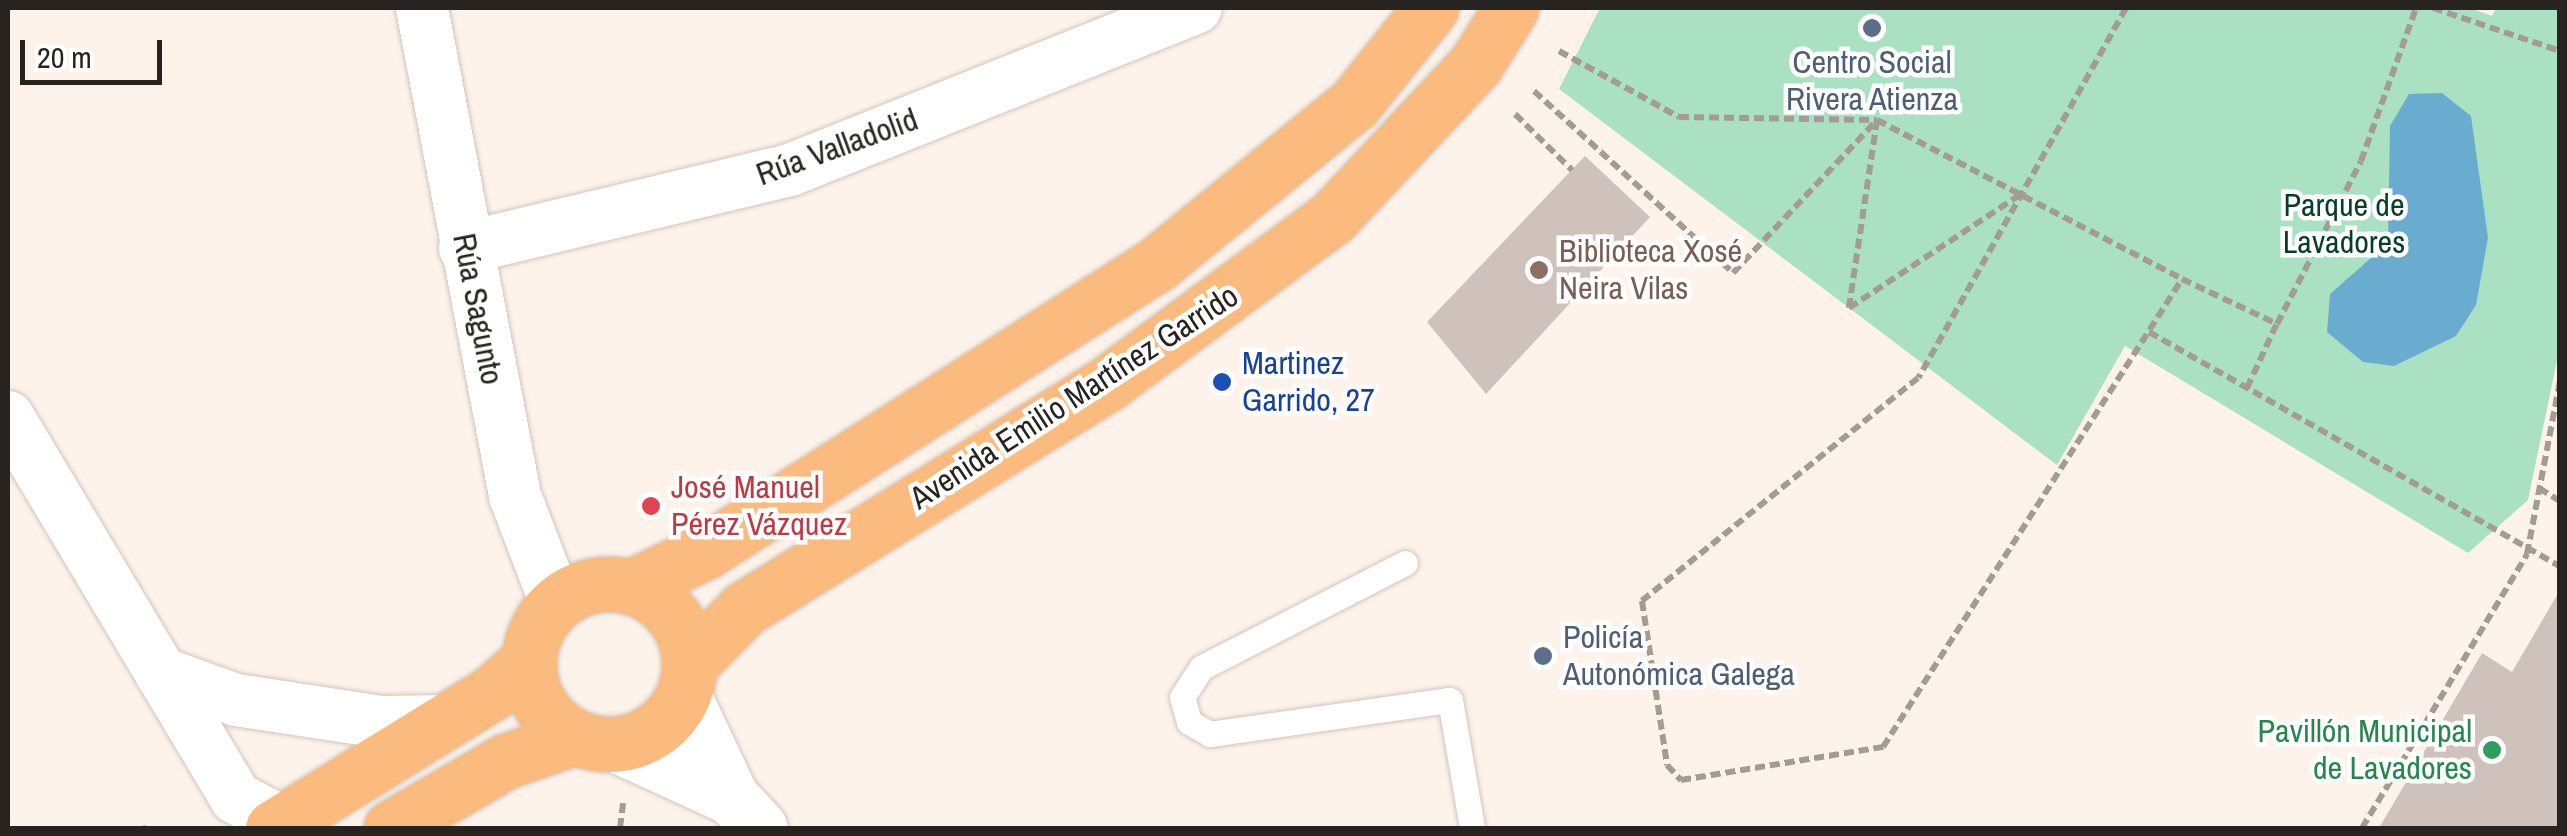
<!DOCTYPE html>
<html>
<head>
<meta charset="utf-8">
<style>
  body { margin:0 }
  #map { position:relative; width:2567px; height:836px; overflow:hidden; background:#fef3ea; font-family:"Archivo Narrow",sans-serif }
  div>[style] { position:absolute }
  .green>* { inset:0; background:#a9e1c2 }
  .water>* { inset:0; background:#69accf }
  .building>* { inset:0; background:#cfc1bc }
  .path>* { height:6px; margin-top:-3px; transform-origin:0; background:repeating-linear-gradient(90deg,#a39b94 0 10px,transparent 0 15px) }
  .roads { filter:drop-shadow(0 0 2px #d0c6bd) drop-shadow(0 0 2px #d0c6bd) }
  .service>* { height:25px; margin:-12.5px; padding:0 12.5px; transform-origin:12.5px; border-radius:12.5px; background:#fff }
  .minor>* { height:52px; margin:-26px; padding:0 26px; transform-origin:26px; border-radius:26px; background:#fff }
  .tertiary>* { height:55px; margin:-27.5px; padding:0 27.5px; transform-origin:27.5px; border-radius:27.5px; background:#fff }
  .primary>* { height:55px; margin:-27.5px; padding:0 27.5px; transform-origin:27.5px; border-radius:27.5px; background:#fcbb7e }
  .primary>.ring { margin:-27.5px; padding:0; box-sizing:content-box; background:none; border:55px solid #fcbb7e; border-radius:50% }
  .dots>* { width:28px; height:28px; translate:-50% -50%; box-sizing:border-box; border:5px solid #fff; border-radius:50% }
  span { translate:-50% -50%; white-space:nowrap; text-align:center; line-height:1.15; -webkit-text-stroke:9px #fff; paint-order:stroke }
  .service-label { font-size:32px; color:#4e5e75 }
  .left { translate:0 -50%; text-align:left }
  .street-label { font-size:32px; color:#272320 }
  .park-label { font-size:32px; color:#063e27 }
  .education-label { font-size:32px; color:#785e54 }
  .transit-label { font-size:32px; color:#164399 }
  .health-label { font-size:32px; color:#be3a42 }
  .leisure-label { font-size:32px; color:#27864d }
  .right { translate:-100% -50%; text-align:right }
  .frame { position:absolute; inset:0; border:10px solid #272320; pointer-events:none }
  .scale { position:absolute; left:20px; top:40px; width:142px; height:45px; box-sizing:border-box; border:5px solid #272320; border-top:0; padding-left:12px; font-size:30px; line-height:35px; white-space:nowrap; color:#272320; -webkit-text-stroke:8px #fff; paint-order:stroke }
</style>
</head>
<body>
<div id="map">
  <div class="green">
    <i style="clip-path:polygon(1600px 8px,2470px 8px,2492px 16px,2496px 8px,2559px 8px,2559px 351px,2528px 500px,2468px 553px,2125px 346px,2057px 465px,1559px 89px)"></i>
  </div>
  <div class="water">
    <i style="clip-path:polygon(2442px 93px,2471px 116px,2488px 238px,2476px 305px,2456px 336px,2394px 366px,2363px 362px,2327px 332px,2330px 294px,2388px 243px,2390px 126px,2409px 94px)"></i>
  </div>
  <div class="building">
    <i style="clip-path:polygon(1585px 156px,1650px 217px,1486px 394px,1427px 322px)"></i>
    <i style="clip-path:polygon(2560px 590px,2560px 828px,2379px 828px,2482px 653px,2512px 672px)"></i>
  </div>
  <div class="path">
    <i style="left:2126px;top:8px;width:424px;rotate:119.3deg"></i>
    <i style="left:1918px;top:378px;width:355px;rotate:141.1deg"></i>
    <i style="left:1642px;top:601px;width:166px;rotate:81.3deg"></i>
    <i style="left:1667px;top:765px;width:21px;rotate:47deg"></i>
    <i style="left:1681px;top:780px;width:205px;rotate:-9.3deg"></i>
    <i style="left:1883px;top:747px;width:555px;rotate:-57.43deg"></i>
    <i style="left:2182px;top:279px;width:105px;rotate:25.3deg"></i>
    <i style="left:2277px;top:324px;width:183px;rotate:-62.7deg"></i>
    <i style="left:2361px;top:161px;width:163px;rotate:-70.2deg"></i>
    <i style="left:2433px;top:8px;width:134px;rotate:18.7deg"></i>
    <i style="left:1559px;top:51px;width:137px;rotate:28.8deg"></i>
    <i style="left:1679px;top:117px;width:198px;rotate:0.9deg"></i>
    <i style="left:1877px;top:120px;width:344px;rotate:27.5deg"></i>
    <i style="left:1534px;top:91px;width:270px;rotate:42.4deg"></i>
    <i style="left:1733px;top:273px;width:210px;rotate:-46.7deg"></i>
    <i style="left:1877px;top:120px;width:190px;rotate:98.5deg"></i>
    <i style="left:1849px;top:308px;width:205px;rotate:-33.5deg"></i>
    <i style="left:1515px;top:114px;width:80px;rotate:44.5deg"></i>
    <i style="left:2149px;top:332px;width:473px;rotate:29.7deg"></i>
    <i style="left:2247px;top:388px;width:72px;rotate:-65.2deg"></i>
    <i style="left:2539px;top:488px;width:25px;rotate:32deg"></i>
    <i style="left:142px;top:826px;width:2px;rotate:63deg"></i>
    <i style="left:620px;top:828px;width:25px;rotate:-83deg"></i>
    <i style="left:2362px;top:828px;width:320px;rotate:-58.9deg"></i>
    <i style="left:2527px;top:554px;width:176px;rotate:-79.2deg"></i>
  </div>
  <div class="roads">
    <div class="service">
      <i style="left:1405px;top:563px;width:229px;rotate:152.8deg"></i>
      <i style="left:1201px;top:668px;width:35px;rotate:123deg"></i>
      <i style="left:1182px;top:697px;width:26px;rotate:74deg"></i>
      <i style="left:1189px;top:722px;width:24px;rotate:30deg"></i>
      <i style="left:1210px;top:734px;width:242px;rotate:-8.1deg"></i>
      <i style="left:1450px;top:700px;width:130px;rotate:80.2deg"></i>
    </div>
    <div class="minor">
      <i style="left:422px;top:8px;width:497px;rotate:79.2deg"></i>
      <i style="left:515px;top:496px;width:115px;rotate:69deg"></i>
      <i style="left:465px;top:248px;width:334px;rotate:-13.5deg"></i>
      <i style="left:790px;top:170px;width:437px;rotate:-21.8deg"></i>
      <i style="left:8px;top:417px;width:444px;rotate:59.1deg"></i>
      <i style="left:236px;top:798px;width:64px;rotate:27.8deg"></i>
      <i style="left:161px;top:673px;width:80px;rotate:19.8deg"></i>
      <i style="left:236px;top:700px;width:147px;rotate:8.6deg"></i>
      <i style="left:381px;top:722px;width:67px;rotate:-0.9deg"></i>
    </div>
    <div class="tertiary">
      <i style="left:683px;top:695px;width:113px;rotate:64.8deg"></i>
      <i style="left:731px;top:797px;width:42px;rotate:46.9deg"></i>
      <i style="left:615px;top:744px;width:128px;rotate:24.6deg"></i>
    </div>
    <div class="primary">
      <i class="ring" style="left:529px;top:584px;width:105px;height:105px"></i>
      <i style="left:631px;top:587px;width:83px;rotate:-25.6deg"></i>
      <i style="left:706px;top:551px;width:535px;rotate:-32.47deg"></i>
      <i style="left:1157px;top:264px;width:254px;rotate:-39.1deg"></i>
      <i style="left:1354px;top:104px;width:123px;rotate:-51.3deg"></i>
      <i style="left:689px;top:665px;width:78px;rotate:-45.5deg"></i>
      <i style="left:744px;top:609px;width:428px;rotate:-31.8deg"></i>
      <i style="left:1108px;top:383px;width:278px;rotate:-36.4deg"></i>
      <i style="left:1332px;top:218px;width:211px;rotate:-46.9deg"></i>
      <i style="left:1476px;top:64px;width:66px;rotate:-58deg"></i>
      <i style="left:273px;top:828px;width:259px;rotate:-31.7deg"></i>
      <i style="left:493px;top:692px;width:48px;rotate:-41.6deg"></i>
      <i style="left:391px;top:828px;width:133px;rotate:-30.2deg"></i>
      <i style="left:506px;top:761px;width:74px;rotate:-18.9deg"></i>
    </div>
  </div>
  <div class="dots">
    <i style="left:1872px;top:28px;background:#5c6f8a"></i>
    <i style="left:1539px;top:270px;background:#8d6e63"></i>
    <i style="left:1222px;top:382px;background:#1a4fb4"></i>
    <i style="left:651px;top:506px;background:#e0444e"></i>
    <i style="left:1543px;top:656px;background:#5c6f8a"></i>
    <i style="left:2492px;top:750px;background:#2e9e5b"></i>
  </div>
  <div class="service-label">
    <span style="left:1872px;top:81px">Centro Social<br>Rivera Atienza</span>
    <span class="left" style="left:1563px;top:656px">Policía<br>Autonómica Galega</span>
  </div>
  <div class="street-label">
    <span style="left:837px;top:147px;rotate:-20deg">Rúa Valladolid</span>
    <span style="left:478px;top:309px;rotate:79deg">Rúa Sagunto</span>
    <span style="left:1074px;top:397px;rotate:-33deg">Avenida Emilio Martínez Garrido</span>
  </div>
  <div class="park-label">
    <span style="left:2344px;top:224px">Parque de<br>Lavadores</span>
  </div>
  <div class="education-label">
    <span class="left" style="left:1559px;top:270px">Biblioteca Xosé<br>Neira Vilas</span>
  </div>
  <div class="transit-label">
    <span class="left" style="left:1242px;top:382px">Martinez<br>Garrido, 27</span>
  </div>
  <div class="health-label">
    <span class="left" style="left:671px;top:506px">José Manuel<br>Pérez Vázquez</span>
  </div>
  <div class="leisure-label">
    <span class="right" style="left:2472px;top:750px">Pavillón Municipal<br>de Lavadores</span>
  </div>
  <div class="frame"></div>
  <div class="scale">20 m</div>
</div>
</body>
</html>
